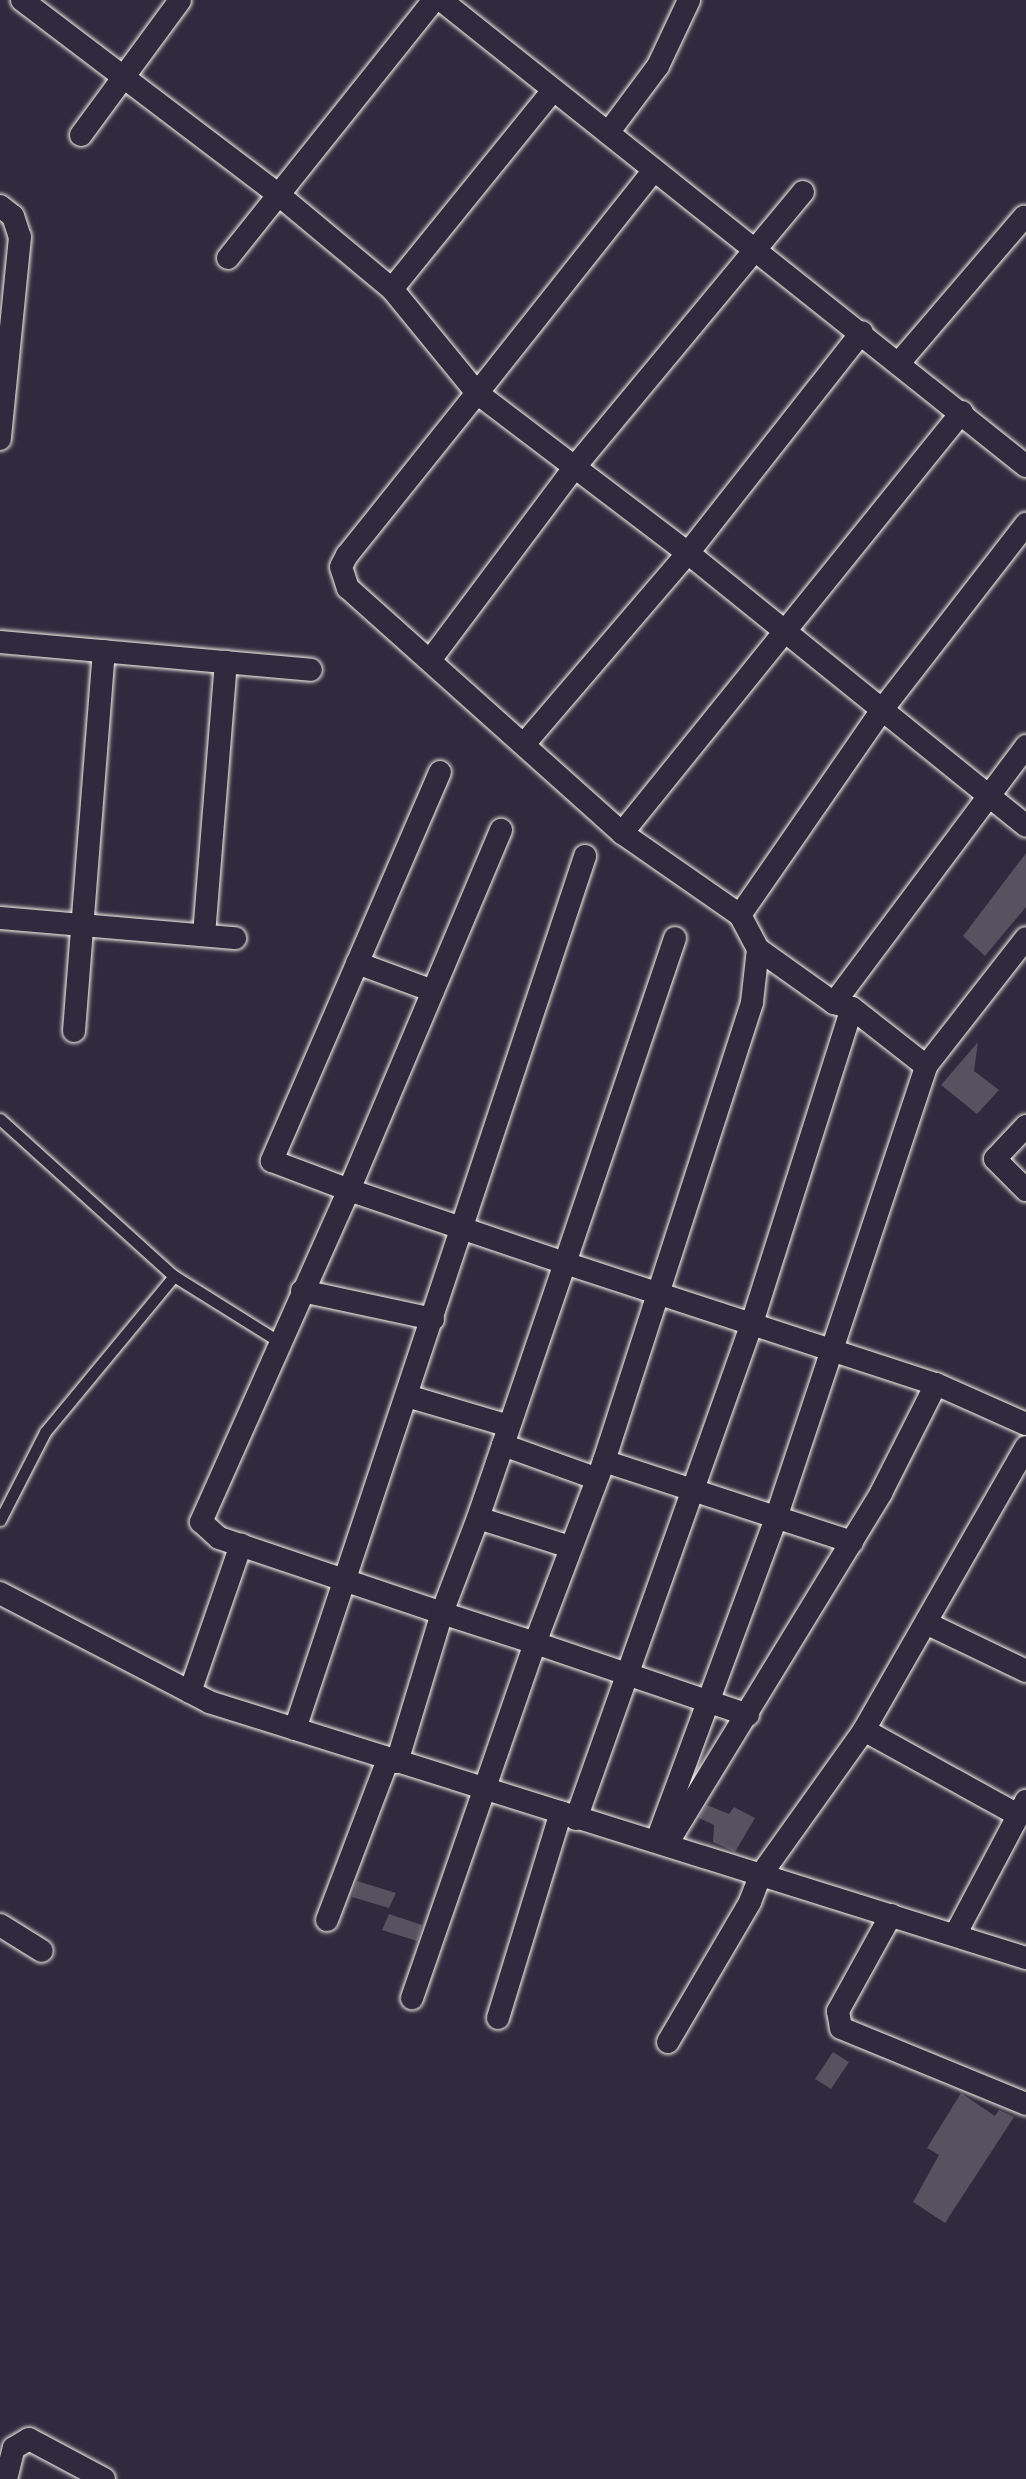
<!DOCTYPE html>
<html>
<head>
<meta charset="utf-8">
<style>
  body { margin:0 }
  #map { position:relative; width:1026px; height:2479px; overflow:hidden; background:#2f2a3d; font-family:Delius,sans-serif }
  div>[style] { position:absolute }
  .building>* { inset:0; background:#56525f }
  .roads { filter:drop-shadow(0 0 2px #f4f1e8) drop-shadow(0 0 2px #f4f1e8) }
  .lane>* { height:11px; margin:-5.5px; padding:0 5.5px; transform-origin:5.5px; border-radius:5.5px; background:#2f2a3d }
  .street>* { height:22px; margin:-11px; padding:0 11px; transform-origin:11px; border-radius:11px; background:#2f2a3d }
  span { translate:-50% -50%; white-space:nowrap; text-align:center; line-height:1.15; -webkit-text-stroke:6px #2f2a3d; paint-order:stroke }
</style>
</head>
<body>
<div id="map">
  <div class="building">
    <i style="clip-path:polygon(1026px 853px,1026px 907px,985px 956px,963px 936px)"></i>
    <i style="clip-path:polygon(978px 1042px,974px 1071px,999px 1090px,977px 1114px,941px 1085px)"></i>
    <i style="clip-path:polygon(707px 1805px,729px 1814px,734px 1807px,755px 1818px,735px 1852px,713px 1842px,714px 1825px,699px 1818px)"></i>
    <i style="clip-path:polygon(357px 1881px,396px 1893px,389px 1908px,352px 1897px)"></i>
    <i style="clip-path:polygon(389px 1914px,422px 1925px,417px 1941px,382px 1930px)"></i>
    <i style="clip-path:polygon(833px 2052px,849px 2062px,831px 2089px,815px 2079px)"></i>
    <i style="clip-path:polygon(961px 2093px,995px 2116px,999px 2110px,1014px 2117px,945px 2223px,913px 2202px,939px 2155px,927px 2148px)"></i>
  </div>
  <div class="roads">
    <div class="lane">
      <i style="left:0;top:1119px;width:234px;rotate:42.1deg"></i>
      <i style="left:174px;top:1276px;width:123px;rotate:32deg"></i>
      <i style="left:0;top:1520px;width:99px;rotate:-62.9deg"></i>
      <i style="left:45px;top:1432px;width:202px;rotate:-50.4deg"></i>
    </div>
    <div class="street">
      <i style="left:22px;top:0;width:323px;rotate:37.2deg"></i>
      <i style="left:279px;top:195px;width:147px;rotate:39.8deg"></i>
      <i style="left:392px;top:289px;width:134px;rotate:50.7deg"></i>
      <i style="left:477px;top:393px;width:208px;rotate:128.7deg"></i>
      <i style="left:347px;top:555px;width:13px;rotate:117deg"></i>
      <i style="left:341px;top:567px;width:22px;rotate:72deg"></i>
      <i style="left:348px;top:588px;width:368px;rotate:41.8deg"></i>
      <i style="left:622px;top:833px;width:144px;rotate:34.8deg"></i>
      <i style="left:740px;top:915px;width:38px;rotate:62deg"></i>
      <i style="left:758px;top:949px;width:93px;rotate:35.4deg"></i>
      <i style="left:834px;top:1003px;width:19px;rotate:16deg"></i>
      <i style="left:852px;top:1008px;width:94px;rotate:38.1deg"></i>
      <i style="left:441px;top:0;width:748px;rotate:38.54deg"></i>
      <i style="left:608px;top:133px;width:84px;rotate:-53.3deg"></i>
      <i style="left:658px;top:66px;width:73px;rotate:-64.8deg"></i>
      <i style="left:81px;top:135px;width:167px;rotate:-53.7deg"></i>
      <i style="left:654px;top:170px;width:285px;rotate:128.4deg"></i>
      <i style="left:477px;top:393px;width:265px;rotate:37.2deg"></i>
      <i style="left:688px;top:553px;width:434px;rotate:38.9deg"></i>
      <i style="left:0;top:206px;width:16px;rotate:38deg"></i>
      <i style="left:13px;top:216px;width:22px;rotate:72deg"></i>
      <i style="left:20px;top:237px;width:203px;rotate:95.7deg"></i>
      <i style="left:228px;top:258px;width:330px;rotate:-51.4deg"></i>
      <i style="left:392px;top:289px;width:256px;rotate:-51deg"></i>
      <i style="left:898px;top:364px;width:194px;rotate:-49.4deg"></i>
      <i style="left:0;top:642px;width:312px;rotate:5.1deg"></i>
      <i style="left:431px;top:659px;width:237px;rotate:-53.2deg"></i>
      <i style="left:573px;top:469px;width:360px;rotate:-50.3deg"></i>
      <i style="left:525px;top:743px;width:250px;rotate:-49.4deg"></i>
      <i style="left:688px;top:553px;width:281px;rotate:-51.8deg"></i>
      <i style="left:440px;top:772px;width:424px;rotate:113.4deg"></i>
      <i style="left:272px;top:1161px;width:82px;rotate:20.6deg"></i>
      <i style="left:349px;top:1190px;width:391px;rotate:-67.1deg"></i>
      <i style="left:622px;top:833px;width:541px;rotate:-51.08deg"></i>
      <i style="left:740px;top:915px;width:248px;rotate:-55.3deg"></i>
      <i style="left:881px;top:711px;width:237px;rotate:-52.2deg"></i>
      <i style="left:0;top:918px;width:236px;rotate:4.9deg"></i>
      <i style="left:204px;top:935px;width:274px;rotate:-85.4deg"></i>
      <i style="left:357px;top:963px;width:81px;rotate:20.2deg"></i>
      <i style="left:834px;top:1003px;width:321px;rotate:-53.2deg"></i>
      <i style="left:74px;top:1031px;width:381px;rotate:-85.5deg"></i>
      <i style="left:1026px;top:1126px;width:45px;rotate:133.2deg"></i>
      <i style="left:995px;top:1159px;width:44px;rotate:45deg"></i>
      <i style="left:302px;top:1291px;width:134px;rotate:12.1deg"></i>
      <i style="left:407px;top:1396px;width:106px;rotate:16.4deg"></i>
      <i style="left:503px;top:1445px;width:192px;rotate:-71.2deg"></i>
      <i style="left:565px;top:1263px;width:390px;rotate:18.1deg"></i>
      <i style="left:604px;top:1461px;width:482px;rotate:-72.1deg"></i>
      <i style="left:752px;top:1002px;width:53px;rotate:-83.5deg"></i>
      <i style="left:478px;top:1518px;width:77px;rotate:-71.1deg"></i>
      <i style="left:503px;top:1445px;width:98px;rotate:19.7deg"></i>
      <i style="left:570px;top:1547px;width:96px;rotate:-162.5deg"></i>
      <i style="left:478px;top:1518px;width:102px;rotate:110.8deg"></i>
      <i style="left:442px;top:1613px;width:235px;rotate:-161.4deg"></i>
      <i style="left:219px;top:1538px;width:24px;rotate:-138deg"></i>
      <i style="left:201px;top:1522px;width:363px;rotate:-66deg"></i>
      <i style="left:349px;top:1190px;width:228px;rotate:18.7deg"></i>
      <i style="left:565px;top:1263px;width:343px;rotate:-71.3deg"></i>
      <i style="left:0;top:1593px;width:236px;rotate:27.5deg"></i>
      <i style="left:209px;top:1702px;width:856px;rotate:17.4deg"></i>
      <i style="left:926px;top:1623px;width:111px;rotate:25.6deg"></i>
      <i style="left:190px;top:1692px;width:156px;rotate:-70.9deg"></i>
      <i style="left:748px;top:1715px;width:225px;rotate:-161.3deg"></i>
      <i style="left:535px;top:1643px;width:195px;rotate:-69.2deg"></i>
      <i style="left:604px;top:1461px;width:261px;rotate:18.1deg"></i>
      <i style="left:295px;top:1729px;width:920px;rotate:-71.62deg"></i>
      <i style="left:864px;top:1730px;width:176px;rotate:28.9deg"></i>
      <i style="left:397px;top:1762px;width:156px;rotate:-73.2deg"></i>
      <i style="left:442px;top:1613px;width:98px;rotate:17.9deg"></i>
      <i style="left:535px;top:1643px;width:376px;rotate:109.1deg"></i>
      <i style="left:576px;top:1819px;width:526px;rotate:-70.46deg"></i>
      <i style="left:752px;top:1323px;width:330px;rotate:-72.4deg"></i>
      <i style="left:657px;top:1840px;width:343px;rotate:-69.7deg"></i>
      <i style="left:776px;top:1518px;width:476px;rotate:-71.6deg"></i>
      <i style="left:926px;top:1066px;width:162px;rotate:-52deg"></i>
      <i style="left:667px;top:1844px;width:411px;rotate:-58.6deg"></i>
      <i style="left:881px;top:1493px;width:122px;rotate:-63.2deg"></i>
      <i style="left:936px;top:1384px;width:98px;rotate:24deg"></i>
      <i style="left:891px;top:1915px;width:110px;rotate:118.9deg"></i>
      <i style="left:838px;top:2011px;width:17px;rotate:80deg"></i>
      <i style="left:841px;top:2028px;width:200px;rotate:22.3deg"></i>
      <i style="left:327px;top:1920px;width:172px;rotate:-69.2deg"></i>
      <i style="left:0;top:1925px;width:49px;rotate:31.8deg"></i>
      <i style="left:955px;top:1935px;width:152px;rotate:-62.1deg"></i>
      <i style="left:498px;top:2018px;width:215px;rotate:-73deg"></i>
      <i style="left:668px;top:2042px;width:162px;rotate:-59.6deg"></i>
      <i style="left:750px;top:1902px;width:28px;rotate:-69deg"></i>
      <i style="left:760px;top:1876px;width:179px;rotate:-54.5deg"></i>
      <i style="left:864px;top:1730px;width:326px;rotate:-60.2deg"></i>
      <i style="left:6px;top:2479px;width:32px;rotate:-76deg"></i>
      <i style="left:14px;top:2448px;width:17px;rotate:-31deg"></i>
      <i style="left:29px;top:2439px;width:85px;rotate:28.1deg"></i>
    </div>
  </div>
</div>
</body>
</html>
